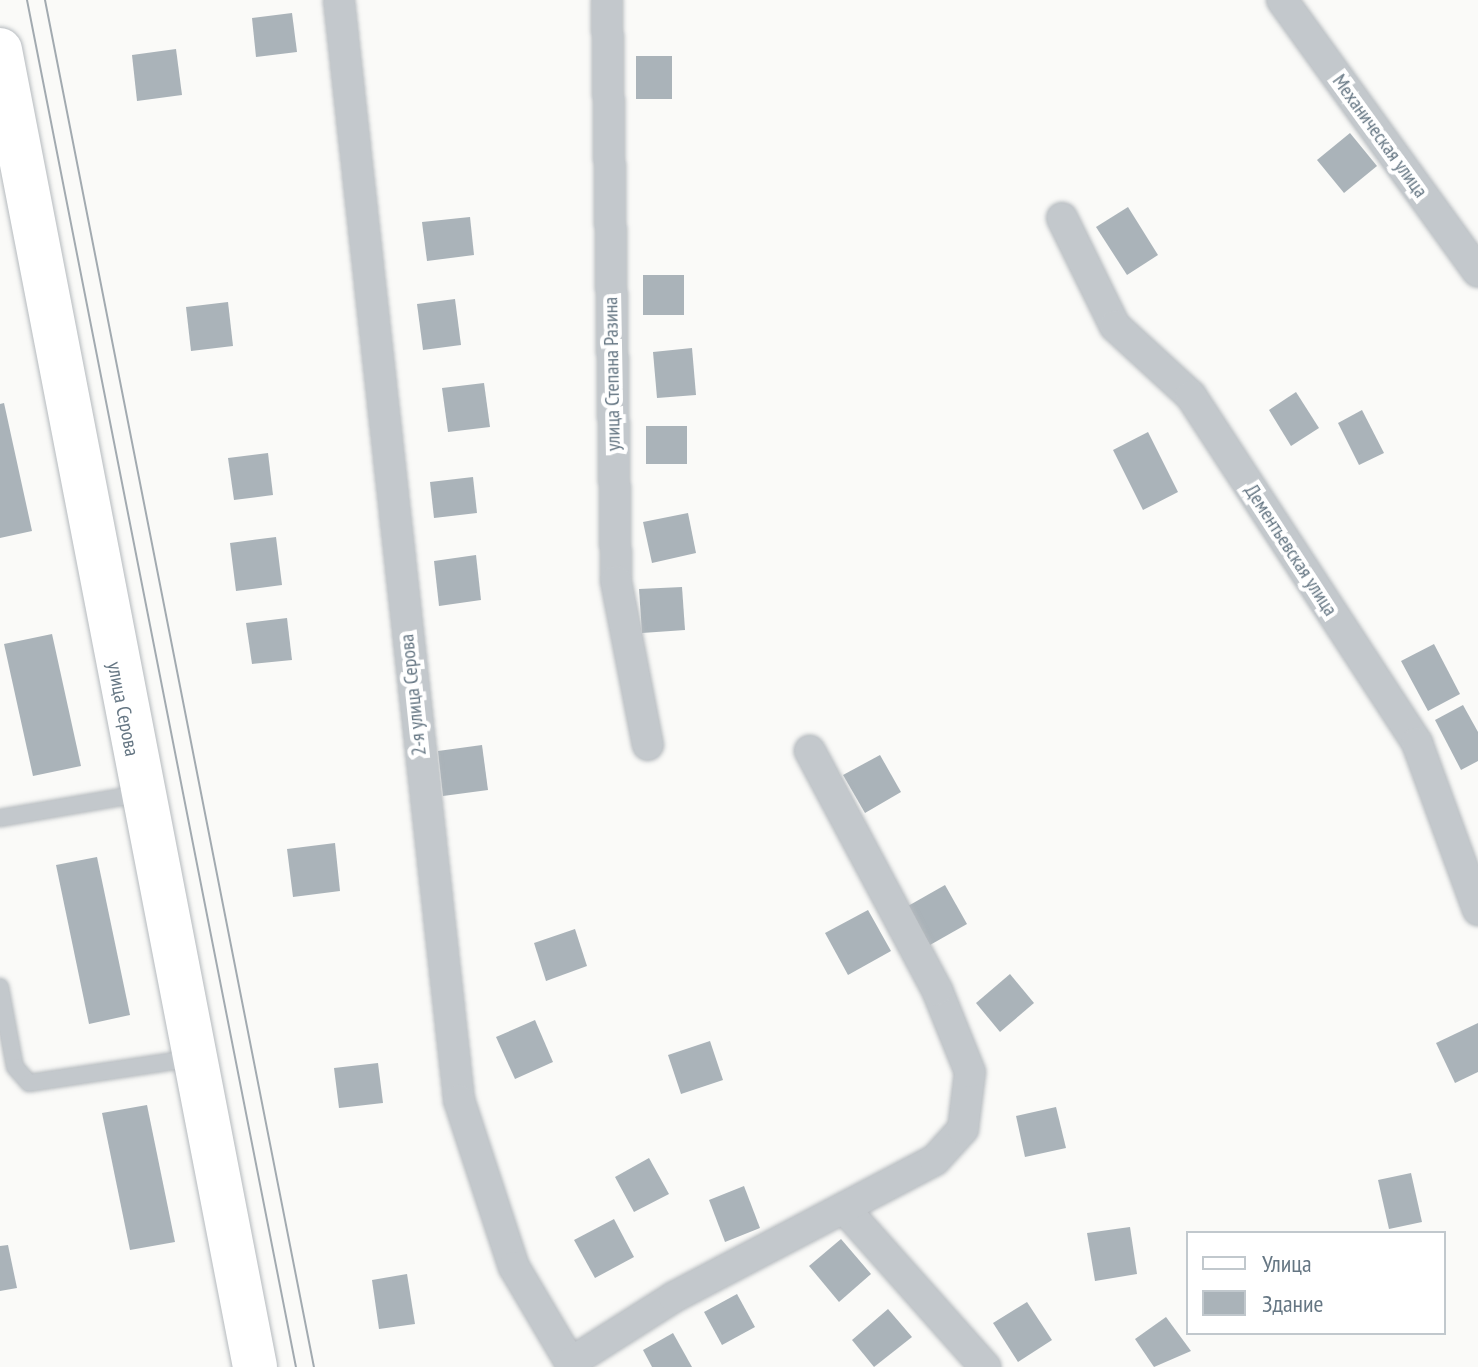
<!DOCTYPE html>
<html>
<head>
<meta charset="utf-8">
<style>
  body { margin:0 }
  #map { position:relative; width:1478px; height:1367px; overflow:hidden; background:#fafaf8; font-family:"PT Sans Narrow",sans-serif }
  div>[style] { position:absolute }
  .building>* { inset:0; background:#aab3b9 }
  .roads { filter:drop-shadow(0 0 2px #b5babe) drop-shadow(0 0 2px #b5babe) }
  .service>* { height:16px; margin:-8px; padding:0 8px; transform-origin:8px; border-radius:8px; background:#c3c8cc }
  .minor>* { height:30px; margin:-15px; padding:0 15px; transform-origin:15px; border-radius:15px; background:#c3c8cc }
  .primary>* { height:44px; margin:-22px; padding:0 22px; transform-origin:22px; border-radius:22px; background:#fff }
  .tram>* { height:2px; margin:-1px; padding:0 1px; transform-origin:1px; border-radius:1px; background:#a2aab0 }
  span { translate:-50% -50%; white-space:nowrap; text-align:center; line-height:1.15; -webkit-text-stroke:8px #fff; paint-order:stroke }
  .street-label { font-size:20px; color:#657683 }
  .legend { position:absolute; left:1186px; top:1231px; width:260px; height:104px; box-sizing:border-box; background:#fff; border:2px solid #c1c8cd; margin:0; padding:10px 14px; list-style:none; font-size:24px; color:#657683 }
  .legend li { display:flex; align-items:center; gap:16px; height:40px }
  .legend b { width:40px; border:2px solid #c1c8cd }
</style>
</head>
<body>
<div id="map">
  <div class="building">
    <i style="clip-path:polygon(292px 13px,297px 52px,256px 57px,252px 18px)"></i>
    <i style="clip-path:polygon(176px 49px,182px 95px,137px 101px,132px 55px)"></i>
    <i style="clip-path:polygon(636px 56px,672px 56px,672px 99px,636px 99px)"></i>
    <i style="clip-path:polygon(1350px 133px,1377px 166px,1344px 193px,1317px 160px)"></i>
    <i style="clip-path:polygon(1128px 207px,1158px 255px,1127px 275px,1096px 227px)"></i>
    <i style="clip-path:polygon(470px 217px,474px 255px,427px 261px,422px 222px)"></i>
    <i style="clip-path:polygon(643px 275px,684px 275px,684px 315px,643px 315px)"></i>
    <i style="clip-path:polygon(455px 299px,461px 345px,423px 350px,417px 304px)"></i>
    <i style="clip-path:polygon(228px 302px,233px 346px,191px 351px,186px 307px)"></i>
    <i style="clip-path:polygon(692px 348px,696px 395px,657px 398px,653px 352px)"></i>
    <i style="clip-path:polygon(484px 383px,490px 427px,448px 432px,442px 388px)"></i>
    <i style="clip-path:polygon(1296px 392px,1319px 428px,1291px 446px,1269px 410px)"></i>
    <i style="clip-path:polygon(4px 403px,32px 531px,0 538px,0 404px)"></i>
    <i style="clip-path:polygon(1362px 410px,1384px 453px,1359px 465px,1338px 423px)"></i>
    <i style="clip-path:polygon(646px 426px,687px 426px,687px 464px,646px 464px)"></i>
    <i style="clip-path:polygon(1148px 432px,1178px 492px,1143px 510px,1113px 450px)"></i>
    <i style="clip-path:polygon(268px 453px,273px 495px,234px 500px,228px 458px)"></i>
    <i style="clip-path:polygon(473px 477px,477px 513px,434px 518px,430px 482px)"></i>
    <i style="clip-path:polygon(688px 513px,696px 553px,652px 563px,643px 522px)"></i>
    <i style="clip-path:polygon(276px 537px,282px 585px,236px 591px,230px 543px)"></i>
    <i style="clip-path:polygon(476px 555px,481px 600px,439px 606px,434px 561px)"></i>
    <i style="clip-path:polygon(682px 587px,685px 630px,642px 633px,639px 589px)"></i>
    <i style="clip-path:polygon(287px 618px,292px 660px,252px 664px,246px 623px)"></i>
    <i style="clip-path:polygon(52px 634px,81px 766px,33px 776px,4px 644px)"></i>
    <i style="clip-path:polygon(1434px 644px,1460px 694px,1428px 711px,1401px 661px)"></i>
    <i style="clip-path:polygon(1463px 705px,1478px 732px,1478px 761px,1461px 770px,1435px 720px)"></i>
    <i style="clip-path:polygon(482px 745px,488px 790px,443px 796px,438px 751px)"></i>
    <i style="clip-path:polygon(880px 755px,901px 792px,865px 813px,843px 775px)"></i>
    <i style="clip-path:polygon(335px 843px,340px 891px,293px 897px,287px 849px)"></i>
    <i style="clip-path:polygon(97px 857px,130px 1015px,89px 1024px,56px 865px)"></i>
    <i style="clip-path:polygon(945px 885px,967px 924px,930px 945px,908px 906px)"></i>
    <i style="clip-path:polygon(868px 910px,891px 951px,848px 975px,825px 933px)"></i>
    <i style="clip-path:polygon(575px 929px,587px 966px,546px 981px,534px 943px)"></i>
    <i style="clip-path:polygon(1010px 974px,1034px 1003px,1000px 1032px,976px 1003px)"></i>
    <i style="clip-path:polygon(535px 1020px,553px 1062px,515px 1079px,496px 1037px)"></i>
    <i style="clip-path:polygon(1478px 1023px,1478px 1072px,1455px 1083px,1436px 1043px)"></i>
    <i style="clip-path:polygon(710px 1041px,723px 1080px,681px 1094px,668px 1055px)"></i>
    <i style="clip-path:polygon(378px 1063px,383px 1103px,339px 1108px,334px 1068px)"></i>
    <i style="clip-path:polygon(147px 1105px,175px 1242px,130px 1250px,102px 1113px)"></i>
    <i style="clip-path:polygon(1056px 1107px,1066px 1148px,1025px 1157px,1016px 1116px)"></i>
    <i style="clip-path:polygon(649px 1158px,669px 1194px,634px 1212px,615px 1177px)"></i>
    <i style="clip-path:polygon(1411px 1173px,1422px 1222px,1389px 1229px,1378px 1180px)"></i>
    <i style="clip-path:polygon(744px 1186px,760px 1228px,725px 1242px,709px 1200px)"></i>
    <i style="clip-path:polygon(614px 1219px,634px 1257px,595px 1278px,574px 1240px)"></i>
    <i style="clip-path:polygon(1130px 1227px,1137px 1274px,1095px 1281px,1087px 1233px)"></i>
    <i style="clip-path:polygon(841px 1239px,871px 1274px,839px 1302px,809px 1266px)"></i>
    <i style="clip-path:polygon(8px 1245px,17px 1288px,0 1291px,0 1246px)"></i>
    <i style="clip-path:polygon(407px 1274px,415px 1324px,379px 1329px,372px 1280px)"></i>
    <i style="clip-path:polygon(737px 1294px,755px 1327px,722px 1345px,704px 1312px)"></i>
    <i style="clip-path:polygon(1027px 1302px,1052px 1340px,1018px 1362px,993px 1323px)"></i>
    <i style="clip-path:polygon(888px 1309px,912px 1337px,874px 1367px,852px 1340px)"></i>
    <i style="clip-path:polygon(1166px 1317px,1191px 1351px,1154px 1367px,1135px 1339px)"></i>
    <i style="clip-path:polygon(673px 1333px,692px 1367px,652px 1367px,643px 1350px)"></i>
  </div>
  <div class="roads">
    <div class="service">
      <i style="left:0;top:818px;width:141px;rotate:-9.8deg"></i>
      <i style="left:0;top:987px;width:81px;rotate:79.4deg"></i>
      <i style="left:15px;top:1067px;width:21px;rotate:49deg"></i>
      <i style="left:29px;top:1083px;width:167px;rotate:-8.6deg"></i>
    </div>
    <div class="minor">
      <i style="left:339px;top:0;width:1107px;rotate:83.77deg"></i>
      <i style="left:459px;top:1100px;width:176px;rotate:71.8deg"></i>
      <i style="left:514px;top:1267px;width:116px;rotate:59.5deg"></i>
      <i style="left:607px;top:0;width:581px;rotate:89.11deg"></i>
      <i style="left:616px;top:581px;width:167px;rotate:79deg"></i>
      <i style="left:1282px;top:0;width:335px;rotate:54.2deg"></i>
      <i style="left:1062px;top:218px;width:120px;rotate:63.9deg"></i>
      <i style="left:1115px;top:326px;width:103px;rotate:42.6deg"></i>
      <i style="left:1191px;top:396px;width:414px;rotate:56.9deg"></i>
      <i style="left:1417px;top:743px;width:178px;rotate:69.9deg"></i>
      <i style="left:844px;top:1208px;width:213px;rotate:48.4deg"></i>
      <i style="left:570px;top:1363px;width:123px;rotate:-32.4deg"></i>
      <i style="left:674px;top:1297px;width:295px;rotate:-27.7deg"></i>
      <i style="left:935px;top:1160px;width:42px;rotate:-47.9deg"></i>
      <i style="left:963px;top:1129px;width:57px;rotate:-83deg"></i>
      <i style="left:970px;top:1072px;width:88px;rotate:-111.9deg"></i>
      <i style="left:937px;top:990px;width:271px;rotate:-118deg"></i>
    </div>
    <div class="primary">
      <i style="left:0;top:50px;width:1341px;rotate:79.04deg"></i>
    </div>
  </div>
  <div class="tram">
    <i style="left:27px;top:0;width:1393px;rotate:78.87deg"></i>
    <i style="left:45px;top:0;width:1393px;rotate:78.87deg"></i>
  </div>
  <div class="street-label">
    <span style="left:1380px;top:136px;rotate:54deg">Механическая улица</span>
    <span style="left:612px;top:374px;rotate:-91deg">улица Степана Разина</span>
    <span style="left:1291px;top:550px;rotate:57deg">Дементьевская улица</span>
    <span style="left:413px;top:695px;rotate:-96deg">2-я улица Серова</span>
    <span style="left:123px;top:709px;rotate:79deg">улица Серова</span>
  </div>
  <ul class="legend">
  <li><b style="height:10px;background:#fff"></b>Улица</li>
  <li><b style="height:22px;background:#aab3b9"></b>Здание</li>
  </ul>
</div>
</body>
</html>
